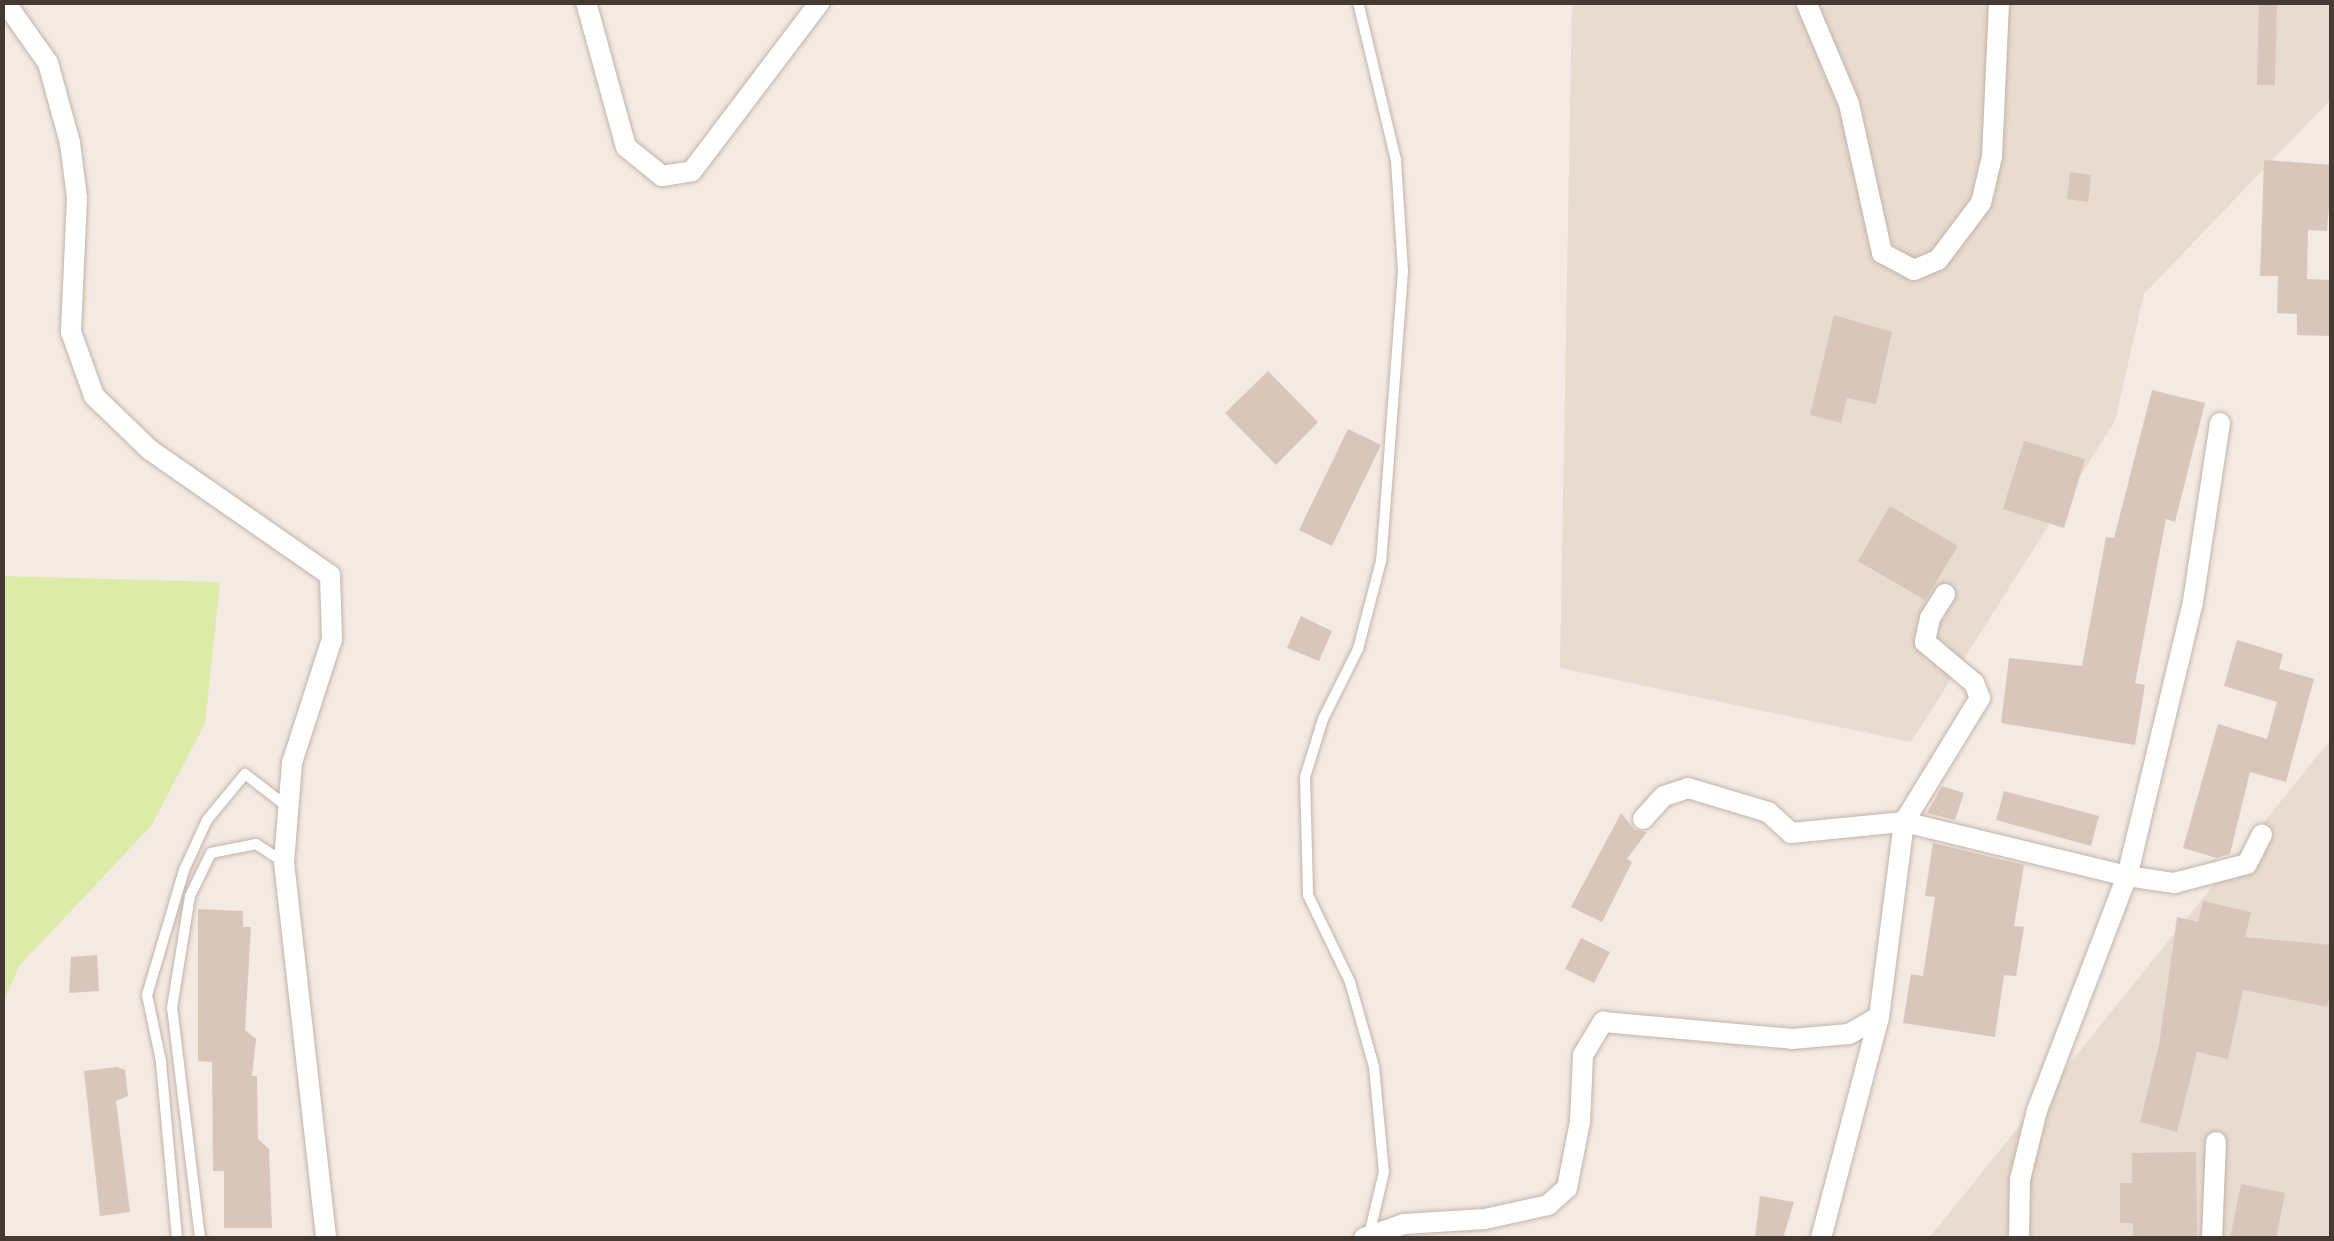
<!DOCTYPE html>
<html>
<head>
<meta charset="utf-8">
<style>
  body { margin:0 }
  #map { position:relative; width:2334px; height:1241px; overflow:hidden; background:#f3eae3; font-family:"Source Sans 3",sans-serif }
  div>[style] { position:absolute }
  .residential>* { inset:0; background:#e8dbd0 }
  .green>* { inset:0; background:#ddeba8 }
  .building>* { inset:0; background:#d9c6ba }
  .roads { filter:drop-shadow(0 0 2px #c2b3a8) drop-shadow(0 0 2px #c2b3a8) }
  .service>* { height:10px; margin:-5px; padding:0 5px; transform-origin:5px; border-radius:5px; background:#fff }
  .minor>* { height:20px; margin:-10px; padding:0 10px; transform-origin:10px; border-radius:10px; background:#fff }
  span { translate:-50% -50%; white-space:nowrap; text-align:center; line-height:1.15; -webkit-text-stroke:10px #fff; paint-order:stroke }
  .frame { position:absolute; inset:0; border:5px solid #453a33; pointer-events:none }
</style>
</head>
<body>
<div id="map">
  <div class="residential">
    <i style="clip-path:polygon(1572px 3px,2331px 3px,2331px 99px,2144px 294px,2115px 421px,1911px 742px,1560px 668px)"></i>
    <i style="clip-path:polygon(2331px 739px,2331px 1238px,1929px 1238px)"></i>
  </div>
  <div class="green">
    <i style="clip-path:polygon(3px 576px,220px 582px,205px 724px,151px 826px,19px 966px,3px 1003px)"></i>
  </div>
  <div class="building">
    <i style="clip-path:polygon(2259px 2px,2277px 2px,2275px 85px,2257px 85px)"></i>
    <i style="clip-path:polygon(2264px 160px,2332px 165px,2327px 231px,2308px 230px,2307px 279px,2332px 280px,2332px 336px,2297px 335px,2297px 314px,2277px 313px,2278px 276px,2260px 276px)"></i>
    <i style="clip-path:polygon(2070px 172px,2091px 175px,2088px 202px,2067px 199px)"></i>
    <i style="clip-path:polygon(1834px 315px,1892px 332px,1876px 404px,1847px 398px,1841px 423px,1810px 415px)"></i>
    <i style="clip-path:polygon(1268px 371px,1318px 422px,1276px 465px,1225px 413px)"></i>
    <i style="clip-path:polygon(2152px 390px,2205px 403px,2175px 522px,2166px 519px,2135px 683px,2145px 685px,2135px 745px,2001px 723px,2009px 658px,2082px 666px,2106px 537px,2114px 538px)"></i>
    <i style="clip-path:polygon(1348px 429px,1381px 445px,1332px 546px,1299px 530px)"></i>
    <i style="clip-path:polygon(2024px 441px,2085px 459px,2064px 528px,2003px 509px)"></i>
    <i style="clip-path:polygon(1890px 506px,1958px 546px,1925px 600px,1858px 561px)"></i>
    <i style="clip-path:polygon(1301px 616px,1332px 631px,1319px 661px,1287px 648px)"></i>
    <i style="clip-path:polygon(2237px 640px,2283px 654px,2279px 669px,2314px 679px,2286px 782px,2250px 772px,2230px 854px,2217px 858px,2183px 848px,2218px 724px,2267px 739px,2277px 702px,2224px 686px)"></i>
    <i style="clip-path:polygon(1942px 786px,1964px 793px,1955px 820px,1927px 813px)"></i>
    <i style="clip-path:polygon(2004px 791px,2099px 816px,2091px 846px,1996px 820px)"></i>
    <i style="clip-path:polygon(1621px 813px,1635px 830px,1647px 832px,1627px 859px,1632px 862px,1602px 922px,1571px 907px)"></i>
    <i style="clip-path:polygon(1933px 843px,2024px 865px,2014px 926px,2024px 927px,2016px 976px,2004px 975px,1995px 1037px,1903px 1023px,1911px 974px,1923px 976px,1935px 897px,1925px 896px)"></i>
    <i style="clip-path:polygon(2203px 901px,2251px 912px,2245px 937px,2332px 945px,2332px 984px,2327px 1007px,2243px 990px,2228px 1059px,2197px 1052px,2177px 1132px,2140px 1122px,2159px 1045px,2177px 917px,2198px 922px)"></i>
    <i style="clip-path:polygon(198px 909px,243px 911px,243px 927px,251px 927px,245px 1030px,256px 1039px,252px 1076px,257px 1076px,258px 1139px,269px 1149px,272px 1228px,224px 1228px,224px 1171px,213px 1171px,212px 1062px,198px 1061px)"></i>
    <i style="clip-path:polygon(1581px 938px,1610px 952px,1594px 983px,1565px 969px)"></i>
    <i style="clip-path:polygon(97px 955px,99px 991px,69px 993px,71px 957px)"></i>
    <i style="clip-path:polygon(117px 1067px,125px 1070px,128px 1096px,116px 1101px,130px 1212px,100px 1216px,84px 1071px)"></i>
    <i style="clip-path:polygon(2196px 1152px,2197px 1238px,2133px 1238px,2133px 1223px,2120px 1223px,2120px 1183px,2132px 1183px,2132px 1153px)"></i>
    <i style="clip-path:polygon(2241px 1184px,2285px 1193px,2276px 1238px,2230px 1238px)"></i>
    <i style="clip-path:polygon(1760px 1196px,1794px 1202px,1783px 1238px,1755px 1238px)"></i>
  </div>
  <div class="roads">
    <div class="service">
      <i style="left:1358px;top:2px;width:163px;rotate:76.5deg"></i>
      <i style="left:1396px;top:160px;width:111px;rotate:86.4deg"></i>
      <i style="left:1403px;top:271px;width:291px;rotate:94.3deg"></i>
      <i style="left:1381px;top:561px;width:91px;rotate:104.6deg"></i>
      <i style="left:1358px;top:649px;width:78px;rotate:116.6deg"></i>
      <i style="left:1323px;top:719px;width:61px;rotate:107.2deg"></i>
      <i style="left:1305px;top:777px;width:118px;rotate:88.5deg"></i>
      <i style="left:1308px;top:895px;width:97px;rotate:64.2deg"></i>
      <i style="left:1350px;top:982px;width:88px;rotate:74.2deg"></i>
      <i style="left:1374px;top:1067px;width:105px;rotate:84.6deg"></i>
      <i style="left:1384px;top:1172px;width:65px;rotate:103.4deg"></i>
      <i style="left:177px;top:1238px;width:178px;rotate:-95.2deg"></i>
      <i style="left:161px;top:1061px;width:67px;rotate:-102deg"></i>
      <i style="left:147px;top:995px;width:130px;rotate:-73.5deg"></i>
      <i style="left:184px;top:870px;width:55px;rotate:-65.3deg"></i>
      <i style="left:207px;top:820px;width:60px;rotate:-50.4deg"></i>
      <i style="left:245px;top:774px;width:51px;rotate:37.8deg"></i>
      <i style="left:200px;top:1238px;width:232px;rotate:-96.9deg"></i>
      <i style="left:172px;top:1008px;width:113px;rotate:-80.9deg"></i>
      <i style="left:190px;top:896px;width:48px;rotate:-64deg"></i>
      <i style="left:211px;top:853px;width:46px;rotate:-11.3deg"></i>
      <i style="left:256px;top:844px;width:33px;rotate:33deg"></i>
    </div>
    <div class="minor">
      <i style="left:5px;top:2px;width:75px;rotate:54.8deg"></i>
      <i style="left:48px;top:63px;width:83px;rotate:74.6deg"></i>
      <i style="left:70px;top:143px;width:55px;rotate:82.7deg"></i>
      <i style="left:77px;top:198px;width:134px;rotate:92.6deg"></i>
      <i style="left:71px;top:332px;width:68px;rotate:70.2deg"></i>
      <i style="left:94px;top:396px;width:78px;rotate:44deg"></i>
      <i style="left:150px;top:450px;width:219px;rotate:34.8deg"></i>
      <i style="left:330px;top:575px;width:64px;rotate:88.2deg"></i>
      <i style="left:332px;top:639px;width:130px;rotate:107.9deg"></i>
      <i style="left:292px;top:763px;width:99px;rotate:94.6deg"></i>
      <i style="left:284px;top:862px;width:378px;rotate:83.6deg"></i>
      <i style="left:586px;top:2px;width:150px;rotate:74.6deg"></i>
      <i style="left:626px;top:147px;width:46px;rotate:38.9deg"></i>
      <i style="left:662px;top:176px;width:30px;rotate:-9deg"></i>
      <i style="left:692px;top:171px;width:212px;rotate:-52.9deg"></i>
      <i style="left:1806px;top:2px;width:111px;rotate:67.1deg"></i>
      <i style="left:1849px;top:104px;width:153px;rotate:77.5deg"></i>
      <i style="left:1882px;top:253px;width:36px;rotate:28deg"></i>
      <i style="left:1914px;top:270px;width:26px;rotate:-23deg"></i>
      <i style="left:1938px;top:260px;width:71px;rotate:-53deg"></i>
      <i style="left:1981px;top:203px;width:47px;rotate:-76.6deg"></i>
      <i style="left:1992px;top:157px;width:155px;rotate:-87.4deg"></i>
      <i style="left:2220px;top:423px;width:181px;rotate:98.6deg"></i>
      <i style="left:2193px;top:602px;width:282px;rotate:103.5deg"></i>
      <i style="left:2127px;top:876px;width:48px;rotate:8.5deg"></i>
      <i style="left:2174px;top:883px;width:75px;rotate:-14.6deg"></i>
      <i style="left:2247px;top:864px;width:33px;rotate:-63deg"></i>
      <i style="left:1945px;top:594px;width:28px;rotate:122deg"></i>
      <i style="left:1930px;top:618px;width:25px;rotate:102deg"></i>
      <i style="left:1925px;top:642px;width:64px;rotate:39.9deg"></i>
      <i style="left:1974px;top:683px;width:16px;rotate:68deg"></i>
      <i style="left:1980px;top:698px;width:145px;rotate:121.5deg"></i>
      <i style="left:1904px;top:822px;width:229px;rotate:13.6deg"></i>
      <i style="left:2127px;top:876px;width:251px;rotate:111deg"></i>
      <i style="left:2037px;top:1110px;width:72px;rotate:103.7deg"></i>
      <i style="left:2020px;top:1180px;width:58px;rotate:91deg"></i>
      <i style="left:1643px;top:819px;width:31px;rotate:-48deg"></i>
      <i style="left:1664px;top:796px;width:25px;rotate:-18deg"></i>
      <i style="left:1688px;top:788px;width:84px;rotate:16.7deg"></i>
      <i style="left:1768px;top:812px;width:31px;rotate:42deg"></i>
      <i style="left:1791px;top:833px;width:114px;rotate:-5.6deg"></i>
      <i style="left:1904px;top:822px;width:197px;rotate:97.3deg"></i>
      <i style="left:1879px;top:1017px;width:228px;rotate:104.7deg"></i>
      <i style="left:1364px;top:1238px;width:42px;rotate:-19.3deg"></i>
      <i style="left:1404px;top:1224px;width:81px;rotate:-3.5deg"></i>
      <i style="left:1485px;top:1219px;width:65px;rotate:-12.5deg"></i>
      <i style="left:1548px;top:1205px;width:25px;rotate:-42deg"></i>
      <i style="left:1567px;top:1188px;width:67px;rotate:-78.9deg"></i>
      <i style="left:1580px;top:1122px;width:67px;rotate:-87.4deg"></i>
      <i style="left:1583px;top:1055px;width:39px;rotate:-59deg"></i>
      <i style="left:1603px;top:1022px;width:190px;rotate:5.1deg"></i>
      <i style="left:1792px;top:1039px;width:57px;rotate:-5deg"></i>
      <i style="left:1849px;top:1034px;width:34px;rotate:-30deg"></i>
      <i style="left:2212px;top:1238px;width:96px;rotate:-87.6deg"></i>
    </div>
  </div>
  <div class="frame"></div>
</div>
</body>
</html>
